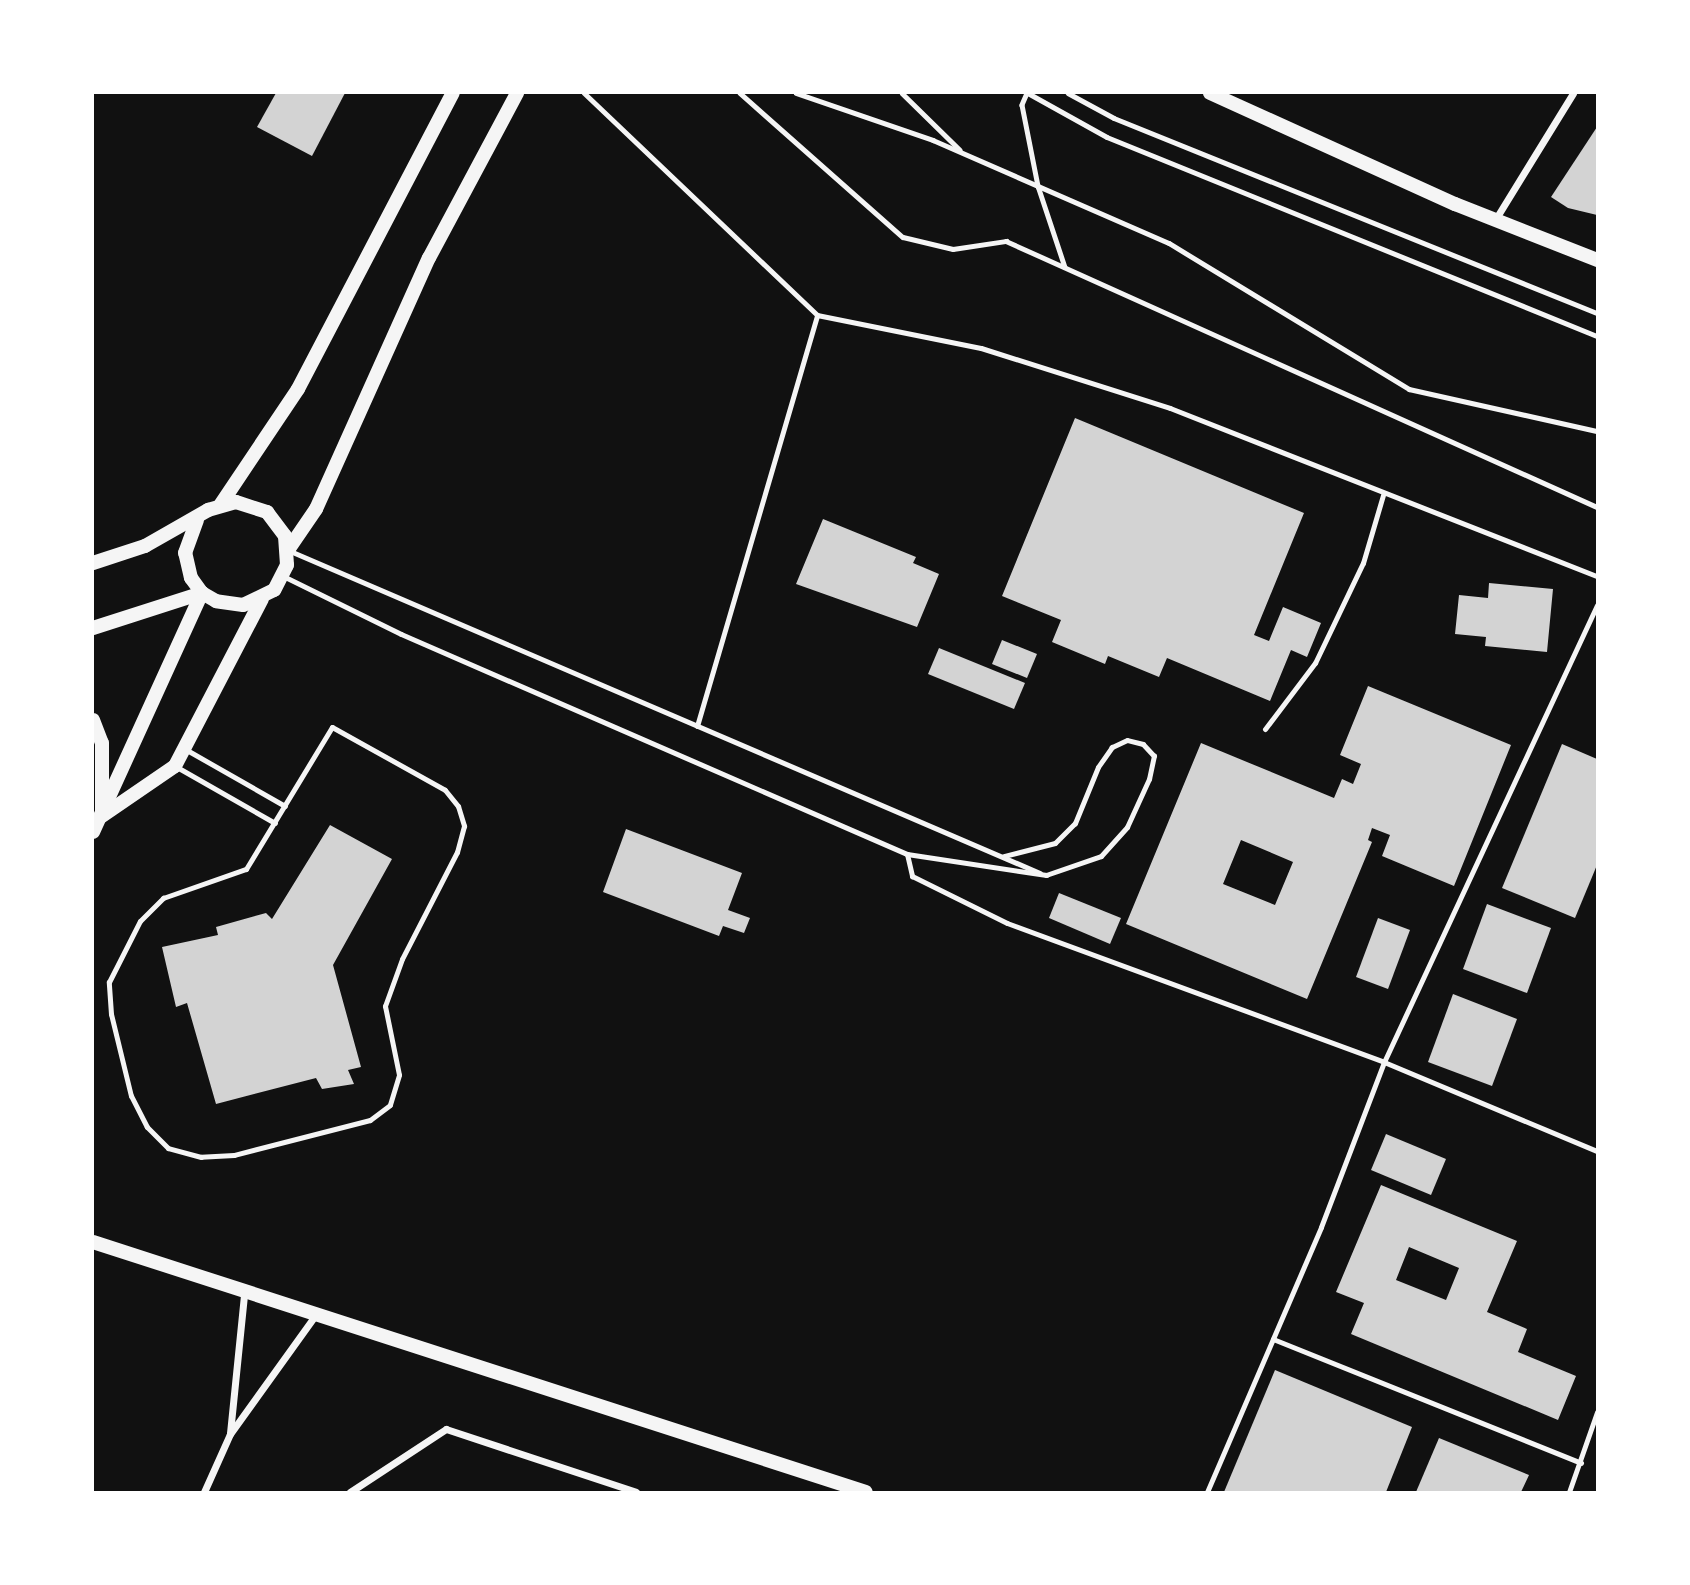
<!DOCTYPE html>
<html>
<head>
<meta charset="utf-8">
<style>
  body { margin:0 }
  #map { position:relative; width:1690px; height:1585px; overflow:hidden; background:#111; font-family:Quicksand,sans-serif }
  div>[style] { position:absolute }
  .building>* { inset:0; background:#d3d3d3 }
  .path>* { height:4.5px; margin:-2.25px; padding:0 2.25px; transform-origin:2.25px; border-radius:2.25px; background:#f5f5f5 }
  .service>* { height:5px; margin:-2.5px; padding:0 2.5px; transform-origin:2.5px; border-radius:2.5px; background:#f5f5f5 }
  .minor>* { height:7px; margin:-3.5px; padding:0 3.5px; transform-origin:3.5px; border-radius:3.5px; background:#f5f5f5 }
  .secondary>* { height:14px; margin:-7px; padding:0 7px; transform-origin:7px; border-radius:7px; background:#f5f5f5 }
  span { translate:-50% -50%; white-space:nowrap; text-align:center; line-height:1.15; -webkit-text-stroke:5px #fff; paint-order:stroke }
  .frame { position:absolute; inset:0; border:94px solid #fff; pointer-events:none }
</style>
</head>
<body>
<div id="map">
  <div class="building">
    <i style="clip-path:polygon(276px 93px,345px 93px,312px 156px,257px 127px)"></i>
    <i style="clip-path:polygon(1597px 127px,1597px 215px,1568px 208px,1551px 197px)"></i>
    <i style="clip-path:polygon(1075px 418px,1304px 513px,1254px 635px,1269px 641px,1283px 607px,1321px 623px,1307px 657px,1291px 650px,1270px 701px,1167px 658px,1159px 677px,1108px 656px,1105px 664px,1052px 642px,1061px 620px,1002px 596px)"></i>
    <i style="clip-path:polygon(823px 519px,916px 557px,913px 563px,939px 574px,917px 627px,796px 584px)"></i>
    <i style="clip-path:polygon(1489px 583px,1553px 589px,1547px 652px,1485px 646px,1486px 637px,1455px 634px,1459px 595px,1488px 598px)"></i>
    <i style="clip-path:polygon(1002px 640px,1037px 654px,1027px 678px,992px 664px)"></i>
    <i style="clip-path:polygon(939px 648px,1025px 683px,1014px 709px,928px 674px)"></i>
    <i style="clip-path:polygon(evenodd,1368px 686px,1511px 745px,1454px 886px,1382px 856px,1390px 835px,1372px 828px,1368px 840px,1372px 842px,1307px 999px,1126px 924px,1201px 743px,1334px 798px,1342px 779px,1353px 784px,1361px 764px,1340px 755px,1368px 686px,1241px 840px,1293px 862px,1275px 905px,1223px 884px,1241px 840px)"></i>
    <i style="clip-path:polygon(1562px 744px,1597px 759px,1597px 865px,1575px 918px,1502px 888px)"></i>
    <i style="clip-path:polygon(330px 825px,392px 859px,333px 965px,361px 1067px,348px 1070px,354px 1084px,322px 1089px,316px 1078px,216px 1104px,187px 1003px,176px 1007px,162px 947px,218px 935px,216px 927px,266px 913px,272px 919px)"></i>
    <i style="clip-path:polygon(626px 829px,742px 873px,728px 910px,750px 918px,744px 933px,723px 926px,719px 936px,603px 892px)"></i>
    <i style="clip-path:polygon(1059px 893px,1121px 918px,1110px 944px,1049px 918px)"></i>
    <i style="clip-path:polygon(1487px 904px,1551px 928px,1527px 993px,1463px 969px)"></i>
    <i style="clip-path:polygon(1378px 918px,1410px 930px,1388px 989px,1356px 977px)"></i>
    <i style="clip-path:polygon(1453px 994px,1517px 1019px,1492px 1086px,1428px 1062px)"></i>
    <i style="clip-path:polygon(1386px 1134px,1446px 1159px,1431px 1195px,1371px 1170px)"></i>
    <i style="clip-path:polygon(evenodd,1381px 1185px,1517px 1241px,1487px 1312px,1527px 1329px,1518px 1352px,1576px 1376px,1558px 1420px,1351px 1334px,1364px 1303px,1336px 1292px,1381px 1185px,1409px 1247px,1459px 1268px,1446px 1300px,1396px 1280px,1409px 1247px)"></i>
    <i style="clip-path:polygon(1275px 1370px,1412px 1427px,1386px 1492px,1224px 1492px)"></i>
    <i style="clip-path:polygon(1439px 1438px,1529px 1475px,1521px 1492px,1416px 1492px)"></i>
  </div>
  <div class="path">
    <i style="left:740px;top:93px;width:217px;rotate:41.5deg"></i>
    <i style="left:903px;top:237px;width:51px;rotate:13.5deg"></i>
    <i style="left:953px;top:249px;width:54px;rotate:-8.6deg"></i>
    <i style="left:1006px;top:241px;width:648px;rotate:24.23deg"></i>
    <i style="left:796px;top:93px;width:145px;rotate:18.9deg"></i>
    <i style="left:933px;top:140px;width:257px;rotate:23.6deg"></i>
    <i style="left:1169px;top:243px;width:281px;rotate:31.3deg"></i>
    <i style="left:1409px;top:389px;width:193px;rotate:12.6deg"></i>
    <i style="left:902px;top:93px;width:81px;rotate:44.5deg"></i>
    <i style="left:1027px;top:93px;width:13px;rotate:113deg"></i>
    <i style="left:1022px;top:105px;width:83px;rotate:78.8deg"></i>
    <i style="left:1038px;top:186px;width:85px;rotate:71.6deg"></i>
    <i style="left:1028px;top:93px;width:90px;rotate:29.1deg"></i>
    <i style="left:1107px;top:137px;width:529px;rotate:22.1deg"></i>
    <i style="left:1068px;top:93px;width:52px;rotate:28.5deg"></i>
    <i style="left:1114px;top:118px;width:521px;rotate:21.99deg"></i>
  </div>
  <div class="service">
    <i style="left:584px;top:93px;width:322px;rotate:43.6deg"></i>
    <i style="left:817px;top:315px;width:167px;rotate:11.4deg"></i>
    <i style="left:981px;top:348px;width:198px;rotate:17.6deg"></i>
    <i style="left:1170px;top:408px;width:459px;rotate:21.5deg"></i>
    <i style="left:290px;top:551px;width:816px;rotate:23.24deg"></i>
    <i style="left:283px;top:576px;width:131px;rotate:26.2deg"></i>
    <i style="left:401px;top:634px;width:552px;rotate:23.5deg"></i>
    <i style="left:907px;top:854px;width:141px;rotate:8.6deg"></i>
    <i style="left:1046px;top:875px;width:58px;rotate:-19.1deg"></i>
    <i style="left:1101px;top:856px;width:39px;rotate:-48deg"></i>
    <i style="left:1127px;top:827px;width:53px;rotate:-65.4deg"></i>
    <i style="left:1149px;top:779px;width:24px;rotate:-78deg"></i>
    <i style="left:1154px;top:756px;width:16px;rotate:-133deg"></i>
    <i style="left:1143px;top:744px;width:16px;rotate:-166deg"></i>
    <i style="left:1127px;top:740px;width:17px;rotate:155deg"></i>
    <i style="left:1112px;top:747px;width:24px;rotate:125deg"></i>
    <i style="left:1098px;top:767px;width:61px;rotate:112.3deg"></i>
    <i style="left:1075px;top:823px;width:28px;rotate:135deg"></i>
    <i style="left:1055px;top:843px;width:53px;rotate:165.7deg"></i>
    <i style="left:697px;top:726px;width:428px;rotate:-73.7deg"></i>
    <i style="left:332px;top:727px;width:129px;rotate:29.1deg"></i>
    <i style="left:445px;top:790px;width:21px;rotate:51deg"></i>
    <i style="left:458px;top:806px;width:21px;rotate:73deg"></i>
    <i style="left:464px;top:826px;width:27px;rotate:105deg"></i>
    <i style="left:457px;top:852px;width:120px;rotate:117.2deg"></i>
    <i style="left:402px;top:959px;width:50px;rotate:109.9deg"></i>
    <i style="left:385px;top:1006px;width:70px;rotate:78.5deg"></i>
    <i style="left:399px;top:1075px;width:31px;rotate:107deg"></i>
    <i style="left:390px;top:1105px;width:25px;rotate:143deg"></i>
    <i style="left:370px;top:1120px;width:140px;rotate:165.6deg"></i>
    <i style="left:234px;top:1155px;width:33px;rotate:177deg"></i>
    <i style="left:201px;top:1157px;width:34px;rotate:-165deg"></i>
    <i style="left:168px;top:1148px;width:30px;rotate:-135deg"></i>
    <i style="left:147px;top:1127px;width:35px;rotate:-117deg"></i>
    <i style="left:131px;top:1096px;width:84px;rotate:-103.7deg"></i>
    <i style="left:111px;top:1014px;width:32px;rotate:-94deg"></i>
    <i style="left:109px;top:982px;width:68px;rotate:-63.1deg"></i>
    <i style="left:140px;top:921px;width:33px;rotate:-45deg"></i>
    <i style="left:163px;top:898px;width:88px;rotate:-19.3deg"></i>
    <i style="left:246px;top:869px;width:166px;rotate:-58.8deg"></i>
    <i style="left:1265px;top:729px;width:83px;rotate:-52.9deg"></i>
    <i style="left:1315px;top:663px;width:111px;rotate:-64.4deg"></i>
    <i style="left:1363px;top:563px;width:71px;rotate:-73.6deg"></i>
    <i style="left:185px;top:749px;width:115px;rotate:29.7deg"></i>
    <i style="left:175px;top:766px;width:115px;rotate:29.7deg"></i>
    <i style="left:907px;top:854px;width:23px;rotate:77deg"></i>
    <i style="left:912px;top:876px;width:106px;rotate:26.3deg"></i>
    <i style="left:1007px;top:923px;width:402px;rotate:20.2deg"></i>
    <i style="left:1384px;top:1062px;width:231px;rotate:22.7deg"></i>
    <i style="left:1273px;top:1339px;width:332px;rotate:21.9deg"></i>
    <i style="left:1207px;top:1492px;width:288px;rotate:-66.7deg"></i>
    <i style="left:1321px;top:1227px;width:177px;rotate:-69.1deg"></i>
    <i style="left:1384px;top:1062px;width:504px;rotate:-65.01deg"></i>
    <i style="left:1569px;top:1492px;width:85px;rotate:-70.7deg"></i>
  </div>
  <div class="minor">
    <i style="left:1495px;top:220px;width:149px;rotate:-58.4deg"></i>
    <i style="left:230px;top:1433px;width:140px;rotate:-84.2deg"></i>
    <i style="left:204px;top:1492px;width:64px;rotate:-65.9deg"></i>
    <i style="left:230px;top:1434px;width:144px;rotate:-54.3deg"></i>
    <i style="left:350px;top:1492px;width:115px;rotate:-33.3deg"></i>
    <i style="left:446px;top:1429px;width:200px;rotate:18.3deg"></i>
  </div>
  <div class="secondary">
    <i style="left:1210px;top:93px;width:269px;rotate:24.4deg"></i>
    <i style="left:1455px;top:204px;width:153px;rotate:21.5deg"></i>
    <i style="left:221px;top:504px;width:138px;rotate:-56.2deg"></i>
    <i style="left:298px;top:389px;width:334px;rotate:-62.4deg"></i>
    <i style="left:288px;top:550px;width:50px;rotate:-55.7deg"></i>
    <i style="left:316px;top:509px;width:275px;rotate:-65.8deg"></i>
    <i style="left:429px;top:258px;width:187px;rotate:-61.9deg"></i>
    <i style="left:93px;top:563px;width:55px;rotate:-18.1deg"></i>
    <i style="left:145px;top:546px;width:73px;rotate:-29.7deg"></i>
    <i style="left:208px;top:510px;width:29px;rotate:-16deg"></i>
    <i style="left:236px;top:502px;width:33px;rotate:18deg"></i>
    <i style="left:267px;top:512px;width:30px;rotate:53deg"></i>
    <i style="left:285px;top:536px;width:29px;rotate:86deg"></i>
    <i style="left:287px;top:565px;width:28px;rotate:117deg"></i>
    <i style="left:274px;top:590px;width:34px;rotate:154deg"></i>
    <i style="left:243px;top:605px;width:27px;rotate:-172deg"></i>
    <i style="left:216px;top:601px;width:16px;rotate:-150deg"></i>
    <i style="left:202px;top:593px;width:19px;rotate:-126deg"></i>
    <i style="left:191px;top:578px;width:26px;rotate:-103deg"></i>
    <i style="left:185px;top:553px;width:35px;rotate:-70deg"></i>
    <i style="left:93px;top:628px;width:114px;rotate:-17.8deg"></i>
    <i style="left:93px;top:720px;width:25px;rotate:69deg"></i>
    <i style="left:102px;top:743px;width:68px;rotate:90deg"></i>
    <i style="left:102px;top:816px;width:88px;rotate:-34.4deg"></i>
    <i style="left:175px;top:766px;width:188px;rotate:-62.5deg"></i>
    <i style="left:93px;top:832px;width:263px;rotate:-65.5deg"></i>
    <i style="left:93px;top:1242px;width:812px;rotate:17.92deg"></i>
  </div>
  <div class="frame"></div>
</div>
</body>
</html>
